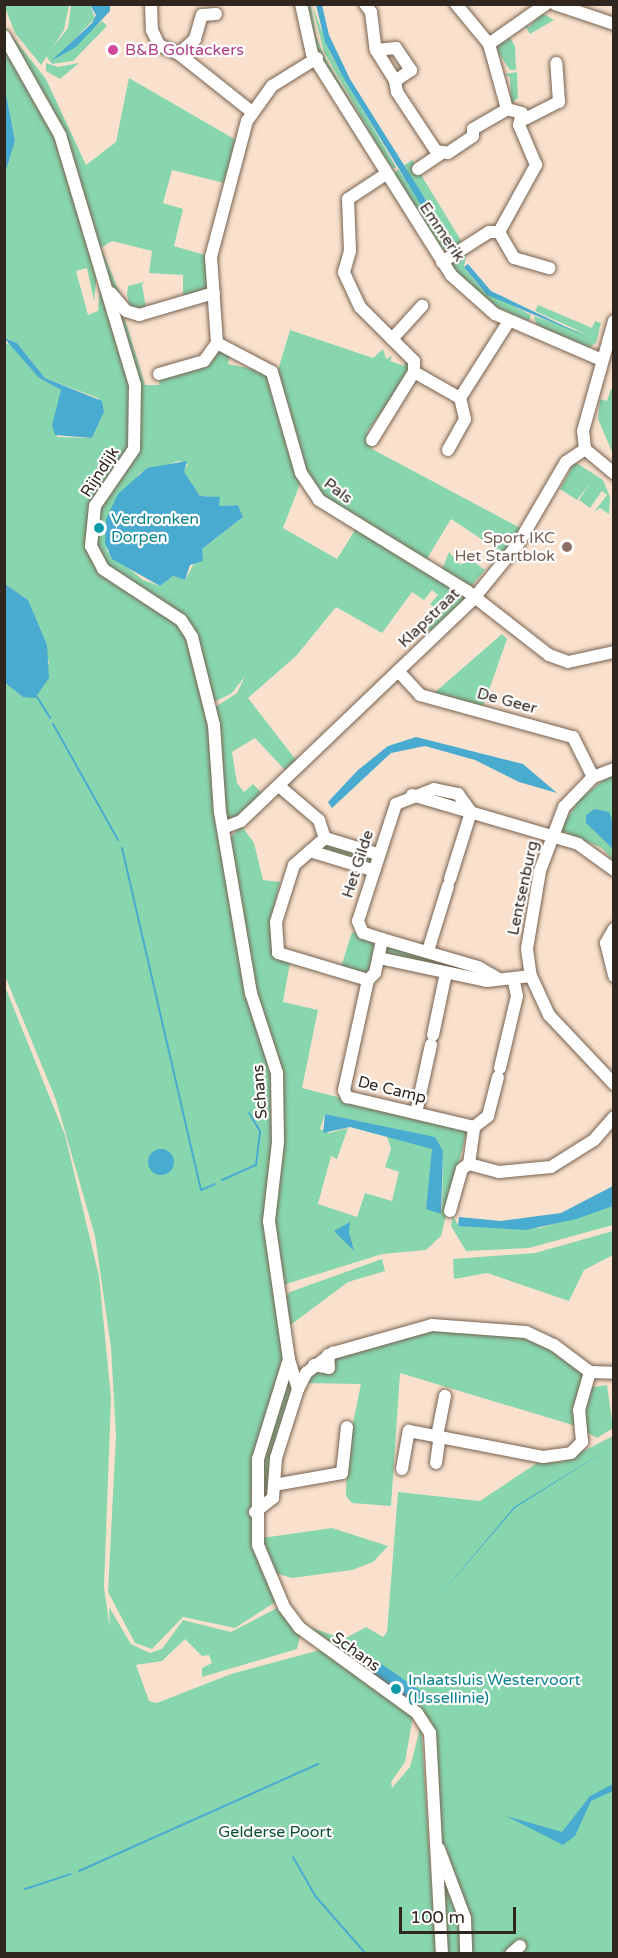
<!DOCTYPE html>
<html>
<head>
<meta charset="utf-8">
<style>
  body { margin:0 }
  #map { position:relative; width:618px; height:1958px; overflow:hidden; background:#f9e1cd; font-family:"Varela Round",sans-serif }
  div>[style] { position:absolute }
  .green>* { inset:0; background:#88d6ad }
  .water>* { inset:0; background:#49abcf }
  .round { border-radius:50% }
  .stream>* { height:2px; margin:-1px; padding:0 1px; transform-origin:1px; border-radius:1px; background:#49abcf }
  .roads { filter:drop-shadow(0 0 2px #766250) drop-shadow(0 0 2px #766250) }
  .minor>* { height:12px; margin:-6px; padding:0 6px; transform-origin:6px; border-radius:6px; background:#fff }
  .dots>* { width:16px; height:16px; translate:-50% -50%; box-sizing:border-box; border:3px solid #fff; border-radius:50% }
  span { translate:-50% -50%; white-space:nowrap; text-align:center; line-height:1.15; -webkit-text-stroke:4.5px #fff; paint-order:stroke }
  .hotel-label { font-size:16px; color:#b23c85 }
  .left { translate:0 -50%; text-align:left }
  .street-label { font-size:16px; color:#2f261f }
  .culture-label { font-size:16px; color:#0d838f }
  .education-label { font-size:16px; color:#785e54 }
  .right { translate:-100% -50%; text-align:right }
  .park-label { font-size:16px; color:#0c5034 }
  .frame { position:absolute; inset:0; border:6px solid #2f261f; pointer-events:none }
  .scale { position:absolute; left:399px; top:1907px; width:117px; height:27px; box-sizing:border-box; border:3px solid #2f261f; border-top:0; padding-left:8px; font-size:18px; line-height:21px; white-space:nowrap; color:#2f261f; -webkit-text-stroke:4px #fff; paint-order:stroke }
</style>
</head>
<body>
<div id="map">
  <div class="green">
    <i style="clip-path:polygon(4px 5px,69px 5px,64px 30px,41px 65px,15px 33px)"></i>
    <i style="clip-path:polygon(71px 5px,90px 5px,95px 18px,53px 61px,102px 21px,107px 26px,73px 61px,52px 64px,46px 56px,68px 28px)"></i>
    <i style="clip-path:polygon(308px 5px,311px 5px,316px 36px,324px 56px,387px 162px,324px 52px,312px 5px,331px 55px,396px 167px,393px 169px,343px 102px,318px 50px)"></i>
    <i style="clip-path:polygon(542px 13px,554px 20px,530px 34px,524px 24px,529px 27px)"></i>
    <i style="clip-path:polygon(4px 26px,46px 79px,86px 165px,116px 142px,129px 78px,236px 140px,224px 183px,172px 170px,163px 203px,183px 209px,174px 246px,208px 256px,210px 287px,183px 303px,183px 275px,149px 273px,152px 251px,112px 241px,101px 248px,124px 303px,113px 294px,73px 170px)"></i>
    <i style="clip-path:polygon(507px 33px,515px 46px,516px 70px,510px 70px,494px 46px,499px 39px,502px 43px,509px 39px)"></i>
    <i style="clip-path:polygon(4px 40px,54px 127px,97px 274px,94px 301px,87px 268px,76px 271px,88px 315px,98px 311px,100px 284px,133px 386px,130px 449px,88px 522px,87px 540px,91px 557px,183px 625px,207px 701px,216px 804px,268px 1042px,276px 1107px,267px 1200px,286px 1351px,251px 1492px,253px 1524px,277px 1601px,235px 1628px,183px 1617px,152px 1649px,135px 1643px,108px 1592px,116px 1436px,111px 1347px,95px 1236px,56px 1100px,5px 976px,5px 683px,23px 697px,49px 663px,28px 600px,5px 584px,5px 343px,16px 346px,39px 378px,61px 390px,57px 437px,92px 438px,104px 412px,98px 398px,45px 378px,17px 343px,5px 338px,5px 174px,15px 141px,5px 88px)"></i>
    <i style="clip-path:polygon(46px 63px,58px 67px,79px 63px,60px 79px,46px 71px)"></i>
    <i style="clip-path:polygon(517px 72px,518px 98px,511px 103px,510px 77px,505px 74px)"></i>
    <i style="clip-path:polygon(412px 160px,462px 242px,449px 251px,439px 248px,393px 175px,398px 169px,448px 241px,451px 237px,403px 166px)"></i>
    <i style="clip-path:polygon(467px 251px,464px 267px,483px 291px,531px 315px,529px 321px,492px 305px,453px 269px,451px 261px)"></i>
    <i style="clip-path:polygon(144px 282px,142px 285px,147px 313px,130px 307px,127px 295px,128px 286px)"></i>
    <i style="clip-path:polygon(evenodd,110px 295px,126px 323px,145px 385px,159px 385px,160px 376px,187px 371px,217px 346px,231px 353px,228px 364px,267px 372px,300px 484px,283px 528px,337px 559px,357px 527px,466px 598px,432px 632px,427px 628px,442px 614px,430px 604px,438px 595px,432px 590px,424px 600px,412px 592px,382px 633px,336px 607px,296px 656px,248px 698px,296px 760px,285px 770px,255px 738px,232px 752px,237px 783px,244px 792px,253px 784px,263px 794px,231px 820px,225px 818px,214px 708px,237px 693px,245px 676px,232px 693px,214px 702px,195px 638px,98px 558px,92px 523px,139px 429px,110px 295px,179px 461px,188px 464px,183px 472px,200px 496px,210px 496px,219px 506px,238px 505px,243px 517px,202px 549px,185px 580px,173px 576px,160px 586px,143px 580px,107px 551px,106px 519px,140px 473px,179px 461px)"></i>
    <i style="clip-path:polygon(538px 305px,592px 328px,595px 321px,601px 323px,596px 343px,588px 348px,537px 327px,534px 316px,586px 334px,535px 311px)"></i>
    <i style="clip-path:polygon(290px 330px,373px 358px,383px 349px,386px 359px,392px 356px,390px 361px,404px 366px,406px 361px,412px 368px,367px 432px,372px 449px,522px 529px,504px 554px,451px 519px,425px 562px,326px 499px,309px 482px,276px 377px)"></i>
    <i style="clip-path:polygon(611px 389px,614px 390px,613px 454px,598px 419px,600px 399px,607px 401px)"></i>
    <i style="clip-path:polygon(575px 462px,603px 480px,610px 497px,609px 514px,600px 508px,594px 512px,607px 495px,602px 491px,590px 508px,579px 500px,590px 483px,577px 500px,560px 489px)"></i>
    <i style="clip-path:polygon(449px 552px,461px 565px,467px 557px,485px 570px,469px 589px,442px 570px)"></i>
    <i style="clip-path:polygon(502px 634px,507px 639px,483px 707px,433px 694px)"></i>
    <i style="clip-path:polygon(613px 773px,612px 847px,613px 860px,602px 848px,560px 830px,579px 799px)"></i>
    <i style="clip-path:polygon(evenodd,241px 825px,254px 843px,263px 880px,280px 882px,271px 918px,290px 962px,283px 1002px,318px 1010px,302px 1088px,467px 1130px,441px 1236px,426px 1250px,382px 1254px,283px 1285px,270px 1214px,283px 1135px,227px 842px,241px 825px,325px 1114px,419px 1134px,443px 1151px,442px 1210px,426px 1209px,433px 1149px,387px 1136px,391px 1149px,385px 1167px,399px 1172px,392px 1201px,365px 1193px,357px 1217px,318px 1204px,331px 1156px,337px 1159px,348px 1128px,329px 1133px,320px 1129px,325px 1114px)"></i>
    <i style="clip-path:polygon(324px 842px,373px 856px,372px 866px,327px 854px)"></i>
    <i style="clip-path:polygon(352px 932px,377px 942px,368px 973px,341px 967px)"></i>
    <i style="clip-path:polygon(387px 943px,491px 976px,384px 957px)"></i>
    <i style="clip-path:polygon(4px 984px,65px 1135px,99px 1276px,111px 1398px,104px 1587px,110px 1629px,109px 1607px,131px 1644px,150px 1653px,162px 1649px,183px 1620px,231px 1632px,279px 1607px,301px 1633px,297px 1649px,202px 1677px,202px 1668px,212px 1663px,209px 1655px,202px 1656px,185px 1639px,162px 1661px,136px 1665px,149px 1701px,157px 1703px,231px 1674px,320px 1650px,413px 1716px,405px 1762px,391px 1782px,392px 1788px,410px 1767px,421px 1725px,436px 1953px,5px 1953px)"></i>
    <i style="clip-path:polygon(613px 1206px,613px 1225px,529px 1248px,466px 1251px,451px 1226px,453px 1216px,458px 1225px,540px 1228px)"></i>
    <i style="clip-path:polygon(613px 1231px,613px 1255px,584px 1270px,569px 1301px,487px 1273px,454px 1279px,453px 1259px,535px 1253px)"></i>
    <i style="clip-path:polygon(382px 1259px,385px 1271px,348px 1282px,289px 1326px,283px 1299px,290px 1292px)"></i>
    <i style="clip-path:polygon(487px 1328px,538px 1340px,584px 1372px,576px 1426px,400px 1373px,391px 1506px,352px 1503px,346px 1496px,347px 1452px,361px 1384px,303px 1383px,312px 1369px,326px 1373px,333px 1359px,419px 1329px)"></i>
    <i style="clip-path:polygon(288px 1372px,295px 1387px,269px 1497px,257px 1503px,262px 1456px)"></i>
    <i style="clip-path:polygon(607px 1385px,613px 1428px,597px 1438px,583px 1430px,582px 1409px,587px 1388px)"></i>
    <i style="clip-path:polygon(613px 1436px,613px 1953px,445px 1953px,431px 1730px,353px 1655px,347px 1656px,303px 1625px,344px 1639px,366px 1627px,383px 1637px,387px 1632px,398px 1492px,480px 1501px,537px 1463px,562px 1462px)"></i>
    <i style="clip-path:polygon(332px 1528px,388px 1546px,373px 1562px,352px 1570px,292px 1578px,271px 1572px,262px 1538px)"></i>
  </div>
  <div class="water">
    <i style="clip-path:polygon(90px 5px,110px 5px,110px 11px,76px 47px,51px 61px,92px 23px,96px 15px)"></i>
    <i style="clip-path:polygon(316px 5px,322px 5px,329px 35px,350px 79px,451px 240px,430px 220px,343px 77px,325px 42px)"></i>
    <i style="clip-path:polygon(5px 88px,15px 141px,5px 174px,4px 174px)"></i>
    <i style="clip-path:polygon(468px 264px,491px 291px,585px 336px,487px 295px,464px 267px)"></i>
    <i style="clip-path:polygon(4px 338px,17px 343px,45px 378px,102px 401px,104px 412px,92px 438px,55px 435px,52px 425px,61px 390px,39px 378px)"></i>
    <i style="clip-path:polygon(187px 461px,184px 472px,200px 496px,220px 497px,219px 506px,238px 505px,243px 517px,202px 549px,203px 561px,190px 565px,185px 580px,173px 576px,160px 586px,112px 559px,105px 543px,106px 519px,118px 494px,147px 468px)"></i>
    <i style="clip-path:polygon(5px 584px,28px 600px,47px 645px,49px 678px,35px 698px,23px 697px,5px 683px)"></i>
    <i style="clip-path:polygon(416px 737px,523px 764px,557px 793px,519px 782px,475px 760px,425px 746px,391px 753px,332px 808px,328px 802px,358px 770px,388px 746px)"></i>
    <i style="clip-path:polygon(595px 809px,609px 812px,612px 820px,613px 849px,586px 823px,586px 815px)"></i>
    <i style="clip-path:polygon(325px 1114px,435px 1137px,443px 1151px,441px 1214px,426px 1209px,432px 1149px,350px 1127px,323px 1133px)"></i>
    <i class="round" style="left:148px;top:1149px;width:26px;height:26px"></i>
    <i style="clip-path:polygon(613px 1186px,613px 1206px,576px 1219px,526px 1230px,458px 1226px,459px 1217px,501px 1221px,561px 1213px)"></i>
    <i style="clip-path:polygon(350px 1222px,349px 1232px,354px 1251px,334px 1231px)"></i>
    <i style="clip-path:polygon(613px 1446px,515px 1508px,434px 1602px,514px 1507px)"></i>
    <i style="clip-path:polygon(377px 1661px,425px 1694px,413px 1706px,368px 1676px)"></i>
    <i style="clip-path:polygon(613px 1784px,613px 1791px,591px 1801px,575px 1836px,563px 1845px,506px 1816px,562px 1832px,590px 1796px)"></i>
  </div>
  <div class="stream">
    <i style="left:37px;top:697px;width:25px;rotate:58deg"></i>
    <i style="left:53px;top:724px;width:133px;rotate:60.7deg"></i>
    <i style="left:122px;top:848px;width:351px;rotate:77deg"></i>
    <i style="left:201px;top:1190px;width:15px;rotate:-23deg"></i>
    <i style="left:222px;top:1180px;width:37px;rotate:-24deg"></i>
    <i style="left:256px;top:1165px;width:34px;rotate:-83deg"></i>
    <i style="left:260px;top:1131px;width:21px;rotate:-121deg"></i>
    <i style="left:293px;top:1857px;width:46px;rotate:60.1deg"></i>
    <i style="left:316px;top:1897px;width:76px;rotate:48.7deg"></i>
    <i style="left:79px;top:1871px;width:262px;rotate:-24.1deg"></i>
    <i style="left:25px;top:1889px;width:48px;rotate:-18.1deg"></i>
  </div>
  <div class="roads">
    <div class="minor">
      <i style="left:151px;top:4px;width:26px;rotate:88deg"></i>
      <i style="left:152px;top:30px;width:17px;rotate:65deg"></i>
      <i style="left:159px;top:45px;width:22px;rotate:24deg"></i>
      <i style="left:179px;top:54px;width:93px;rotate:38.5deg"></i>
      <i style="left:301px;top:4px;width:51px;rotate:77.6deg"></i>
      <i style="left:312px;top:54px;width:261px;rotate:57.8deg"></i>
      <i style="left:451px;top:275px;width:59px;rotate:41.6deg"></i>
      <i style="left:495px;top:314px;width:116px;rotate:23.3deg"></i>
      <i style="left:365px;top:4px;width:10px;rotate:53deg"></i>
      <i style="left:371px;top:12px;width:38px;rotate:83deg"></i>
      <i style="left:376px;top:50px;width:20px;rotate:-6deg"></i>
      <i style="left:396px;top:48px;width:27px;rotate:56deg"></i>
      <i style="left:411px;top:70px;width:19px;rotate:145deg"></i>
      <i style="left:395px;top:81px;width:11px;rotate:80deg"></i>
      <i style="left:397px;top:92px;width:71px;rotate:56.5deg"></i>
      <i style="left:436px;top:151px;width:12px;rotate:9deg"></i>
      <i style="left:448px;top:153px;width:30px;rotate:-34deg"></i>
      <i style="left:473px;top:136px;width:7px;rotate:-90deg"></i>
      <i style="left:473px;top:129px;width:39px;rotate:-30deg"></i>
      <i style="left:555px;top:4px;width:62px;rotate:18.7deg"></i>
      <i style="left:4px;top:36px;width:114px;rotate:60.5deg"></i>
      <i style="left:60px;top:135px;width:261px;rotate:73.3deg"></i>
      <i style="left:135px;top:385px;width:64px;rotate:90.9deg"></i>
      <i style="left:134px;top:449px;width:69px;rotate:124.4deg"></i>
      <i style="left:95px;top:506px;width:40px;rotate:95.7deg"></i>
      <i style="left:91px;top:546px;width:26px;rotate:62deg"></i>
      <i style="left:103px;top:569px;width:93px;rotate:33.2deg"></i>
      <i style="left:181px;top:620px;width:20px;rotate:57deg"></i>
      <i style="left:192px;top:637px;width:91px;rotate:76deg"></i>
      <i style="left:214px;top:725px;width:87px;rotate:86.1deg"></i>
      <i style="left:220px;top:812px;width:184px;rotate:80.3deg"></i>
      <i style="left:251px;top:993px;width:84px;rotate:72deg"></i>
      <i style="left:277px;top:1073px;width:69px;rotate:89.2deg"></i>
      <i style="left:278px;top:1142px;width:80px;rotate:96.5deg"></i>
      <i style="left:269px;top:1221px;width:139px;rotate:81.8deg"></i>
      <i style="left:289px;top:1359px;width:105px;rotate:107.2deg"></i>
      <i style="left:258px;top:1459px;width:86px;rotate:90deg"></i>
      <i style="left:258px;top:1545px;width:67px;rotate:67.2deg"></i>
      <i style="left:284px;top:1607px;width:26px;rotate:53deg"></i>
      <i style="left:300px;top:1628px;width:145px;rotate:36deg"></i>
      <i style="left:417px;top:1713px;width:24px;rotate:57deg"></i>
      <i style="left:430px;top:1733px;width:221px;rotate:86.9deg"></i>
      <i style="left:489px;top:44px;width:70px;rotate:-35.1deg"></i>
      <i style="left:376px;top:50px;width:36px;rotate:58deg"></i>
      <i style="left:179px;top:54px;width:22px;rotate:-43deg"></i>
      <i style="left:195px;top:39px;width:25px;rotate:-74deg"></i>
      <i style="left:202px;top:15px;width:14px;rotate:-4deg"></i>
      <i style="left:525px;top:119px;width:38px;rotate:-27deg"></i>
      <i style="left:559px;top:102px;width:39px;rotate:-94deg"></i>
      <i style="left:418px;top:169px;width:30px;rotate:-34deg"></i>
      <i style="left:499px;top:232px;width:30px;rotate:60deg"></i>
      <i style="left:514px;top:258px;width:37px;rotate:16deg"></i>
      <i style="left:442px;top:262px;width:56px;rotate:-32.6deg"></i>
      <i style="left:489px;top:232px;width:10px"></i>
      <i style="left:499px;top:232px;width:77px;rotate:-61.1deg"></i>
      <i style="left:536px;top:165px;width:43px;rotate:-113deg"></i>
      <i style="left:519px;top:125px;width:12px;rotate:-76deg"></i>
      <i style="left:522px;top:113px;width:16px;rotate:-165deg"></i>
      <i style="left:507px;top:109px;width:67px;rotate:-105.5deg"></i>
      <i style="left:489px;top:44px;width:52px;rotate:-129.5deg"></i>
      <i style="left:111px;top:293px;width:23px;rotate:50deg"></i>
      <i style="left:126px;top:311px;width:14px;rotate:17deg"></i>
      <i style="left:139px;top:315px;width:78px;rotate:-16.3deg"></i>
      <i style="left:392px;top:339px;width:45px;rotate:-47.7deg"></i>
      <i style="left:217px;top:343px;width:62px;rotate:27.8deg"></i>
      <i style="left:272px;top:372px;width:105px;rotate:74deg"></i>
      <i style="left:301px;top:473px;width:32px;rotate:56deg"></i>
      <i style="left:319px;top:500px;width:174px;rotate:31.6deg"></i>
      <i style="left:467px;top:591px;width:104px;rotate:38deg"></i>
      <i style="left:549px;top:655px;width:20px;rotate:20deg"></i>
      <i style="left:568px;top:662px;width:47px;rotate:-12.3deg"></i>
      <i style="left:414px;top:372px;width:53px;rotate:29.5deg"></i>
      <i style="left:159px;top:374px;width:47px;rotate:-16.1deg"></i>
      <i style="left:204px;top:361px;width:22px;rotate:-54deg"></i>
      <i style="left:217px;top:343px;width:86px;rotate:-94deg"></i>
      <i style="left:211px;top:257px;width:141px;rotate:-75.2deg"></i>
      <i style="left:247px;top:121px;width:43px;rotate:-54.5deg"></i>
      <i style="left:272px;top:86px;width:53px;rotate:-31.9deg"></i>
      <i style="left:372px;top:440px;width:80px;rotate:-58.3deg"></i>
      <i style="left:414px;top:372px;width:11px;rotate:-90deg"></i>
      <i style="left:414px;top:361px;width:76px;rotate:-135deg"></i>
      <i style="left:360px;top:307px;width:38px;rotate:-115deg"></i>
      <i style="left:344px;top:272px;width:22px;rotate:-74deg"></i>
      <i style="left:350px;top:251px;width:52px;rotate:-92.2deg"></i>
      <i style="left:348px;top:199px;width:45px;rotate:-33.3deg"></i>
      <i style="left:585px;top:449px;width:18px;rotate:-96deg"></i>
      <i style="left:583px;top:431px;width:114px;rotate:-74.3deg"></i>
      <i style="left:585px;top:449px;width:38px;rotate:40deg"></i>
      <i style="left:448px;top:450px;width:35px;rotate:-61deg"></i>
      <i style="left:465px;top:419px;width:22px;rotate:-103deg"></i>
      <i style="left:460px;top:398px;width:91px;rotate:-57.5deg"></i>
      <i style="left:398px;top:671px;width:33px;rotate:47deg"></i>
      <i style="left:420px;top:695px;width:159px;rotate:15.4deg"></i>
      <i style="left:573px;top:737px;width:45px;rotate:63.4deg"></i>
      <i style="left:614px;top:769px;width:22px;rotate:159deg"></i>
      <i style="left:593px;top:777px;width:42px;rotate:134deg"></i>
      <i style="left:564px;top:807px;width:68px;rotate:110.6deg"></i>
      <i style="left:540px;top:871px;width:79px;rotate:99.5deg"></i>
      <i style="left:527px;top:949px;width:27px;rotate:82deg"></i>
      <i style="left:531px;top:976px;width:43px;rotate:65.2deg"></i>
      <i style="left:549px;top:1015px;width:95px;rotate:46.7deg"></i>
      <i style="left:279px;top:786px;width:52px;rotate:40.4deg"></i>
      <i style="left:319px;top:820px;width:19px;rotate:72deg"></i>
      <i style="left:412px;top:795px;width:173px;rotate:16.4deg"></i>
      <i style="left:578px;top:844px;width:44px;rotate:35.8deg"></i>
      <i style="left:223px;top:828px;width:19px;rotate:-21deg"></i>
      <i style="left:241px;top:821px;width:323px;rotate:-43.7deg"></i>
      <i style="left:474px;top:598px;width:70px;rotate:-50.8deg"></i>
      <i style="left:518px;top:544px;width:95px;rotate:-59.7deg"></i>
      <i style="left:566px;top:462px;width:23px;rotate:-34deg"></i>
      <i style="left:325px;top:838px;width:41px;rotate:138.9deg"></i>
      <i style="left:294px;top:865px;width:60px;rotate:107.5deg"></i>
      <i style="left:276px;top:922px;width:31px;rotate:86deg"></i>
      <i style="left:278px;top:953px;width:94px;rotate:16.7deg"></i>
      <i style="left:368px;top:980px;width:113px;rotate:102.3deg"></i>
      <i style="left:344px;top:1090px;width:8px;rotate:67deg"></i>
      <i style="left:347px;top:1097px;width:130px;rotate:13.3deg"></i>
      <i style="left:325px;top:838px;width:55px;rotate:16.8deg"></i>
      <i style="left:310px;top:851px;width:65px;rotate:17deg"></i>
      <i style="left:450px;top:879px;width:70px;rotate:-72.6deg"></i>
      <i style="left:614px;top:929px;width:16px;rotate:120deg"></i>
      <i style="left:606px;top:943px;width:34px;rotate:76deg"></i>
      <i style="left:382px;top:939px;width:100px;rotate:16.3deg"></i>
      <i style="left:478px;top:967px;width:22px;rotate:30deg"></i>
      <i style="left:428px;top:951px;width:68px;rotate:-72.9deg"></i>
      <i style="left:379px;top:958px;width:110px;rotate:12deg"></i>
      <i style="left:487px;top:981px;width:44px;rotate:-6.5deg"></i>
      <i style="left:368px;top:980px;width:10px;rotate:-45deg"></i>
      <i style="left:375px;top:973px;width:35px;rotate:-78deg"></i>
      <i style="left:382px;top:939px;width:20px;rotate:-162deg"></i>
      <i style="left:363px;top:933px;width:13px;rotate:-113deg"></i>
      <i style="left:358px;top:921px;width:123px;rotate:-72deg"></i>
      <i style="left:396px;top:804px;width:41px;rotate:-21.5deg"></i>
      <i style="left:434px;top:789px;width:25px;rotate:12deg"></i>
      <i style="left:458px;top:794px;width:22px;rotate:54deg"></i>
      <i style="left:433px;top:1035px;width:63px;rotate:-78.2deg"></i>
      <i style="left:500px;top:1068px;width:74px;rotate:-76.7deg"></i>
      <i style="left:517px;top:996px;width:14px;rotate:-102deg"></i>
      <i style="left:416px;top:1113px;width:70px;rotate:-77.6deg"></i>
      <i style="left:469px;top:1164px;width:31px;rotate:15deg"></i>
      <i style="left:499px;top:1172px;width:52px;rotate:-5.5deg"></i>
      <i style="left:551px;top:1167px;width:51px;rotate:-32.1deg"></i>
      <i style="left:594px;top:1140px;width:30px;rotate:-49deg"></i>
      <i style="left:450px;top:1211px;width:44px;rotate:-74.1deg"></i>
      <i style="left:462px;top:1169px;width:9px;rotate:-36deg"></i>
      <i style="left:469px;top:1164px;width:37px;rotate:-82deg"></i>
      <i style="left:474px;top:1127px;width:18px;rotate:-38deg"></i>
      <i style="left:488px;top:1116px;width:40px;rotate:-75.6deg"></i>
      <i style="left:314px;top:1365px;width:15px;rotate:11deg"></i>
      <i style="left:329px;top:1368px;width:13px;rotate:-94deg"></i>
      <i style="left:298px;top:1389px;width:18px;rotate:-63deg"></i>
      <i style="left:306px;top:1373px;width:34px;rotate:-37deg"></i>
      <i style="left:333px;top:1353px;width:103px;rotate:-15.8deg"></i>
      <i style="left:432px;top:1325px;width:94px;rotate:4.3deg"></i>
      <i style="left:526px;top:1332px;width:31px;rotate:25deg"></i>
      <i style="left:554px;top:1345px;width:45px;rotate:36.9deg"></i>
      <i style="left:590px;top:1372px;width:24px;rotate:2deg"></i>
      <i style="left:437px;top:1436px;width:41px;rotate:-78.7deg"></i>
      <i style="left:436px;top:1463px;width:27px;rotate:-82deg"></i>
      <i style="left:402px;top:1469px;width:39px;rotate:-80deg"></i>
      <i style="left:409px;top:1431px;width:136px;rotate:11deg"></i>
      <i style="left:543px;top:1457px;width:28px;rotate:-8deg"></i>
      <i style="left:571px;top:1453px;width:16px;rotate:-45deg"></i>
      <i style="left:582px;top:1442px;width:32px;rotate:-95deg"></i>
      <i style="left:579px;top:1410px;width:40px;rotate:-74deg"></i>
      <i style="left:274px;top:1485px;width:69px;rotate:-10deg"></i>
      <i style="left:342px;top:1473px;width:46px;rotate:-83.8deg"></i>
      <i style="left:255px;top:1512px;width:23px;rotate:-38deg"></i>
      <i style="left:273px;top:1498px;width:40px;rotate:-85.7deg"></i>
      <i style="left:276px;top:1458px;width:72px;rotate:-72.3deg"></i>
      <i style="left:298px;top:1389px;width:30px;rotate:-107deg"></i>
      <i style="left:439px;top:1849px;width:74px;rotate:69.4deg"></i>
      <i style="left:465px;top:1918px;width:36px;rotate:88deg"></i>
      <i style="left:511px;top:1954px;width:12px;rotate:-42deg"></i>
    </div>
  </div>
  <div class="dots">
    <i style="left:113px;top:50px;background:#d1479c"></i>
    <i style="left:99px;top:528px;background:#0f9aa8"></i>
    <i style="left:567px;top:547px;background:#8d6e63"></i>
    <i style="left:396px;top:1689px;background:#0f9aa8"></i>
  </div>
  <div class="hotel-label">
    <span class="left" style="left:125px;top:50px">B&amp;B Goltackers</span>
  </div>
  <div class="street-label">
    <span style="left:442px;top:232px;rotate:56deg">Emmerik</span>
    <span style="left:100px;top:472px;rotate:-57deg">Rijndijk</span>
    <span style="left:338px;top:491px;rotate:37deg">Pals</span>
    <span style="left:429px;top:618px;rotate:-44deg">Klapstraat</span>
    <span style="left:507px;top:701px;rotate:15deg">De Geer</span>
    <span style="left:358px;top:864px;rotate:-72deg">Het Gilde</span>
    <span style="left:523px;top:888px;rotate:-78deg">Lentsenburg</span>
    <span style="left:392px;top:1090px;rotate:14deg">De Camp</span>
    <span style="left:260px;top:1092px;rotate:-94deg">Schans</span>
    <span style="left:356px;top:1652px;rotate:36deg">Schans</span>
  </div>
  <div class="culture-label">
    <span class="left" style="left:111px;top:528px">Verdronken<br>Dorpen</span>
    <span class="left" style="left:408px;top:1689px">Inlaatsluis Westervoort<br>(IJssellinie)</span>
  </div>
  <div class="education-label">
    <span class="right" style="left:555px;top:547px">Sport IKC<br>Het Startblok</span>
  </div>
  <div class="park-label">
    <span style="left:275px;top:1832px">Gelderse Poort</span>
  </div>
  <div class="frame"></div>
  <div class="scale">100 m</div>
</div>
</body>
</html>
